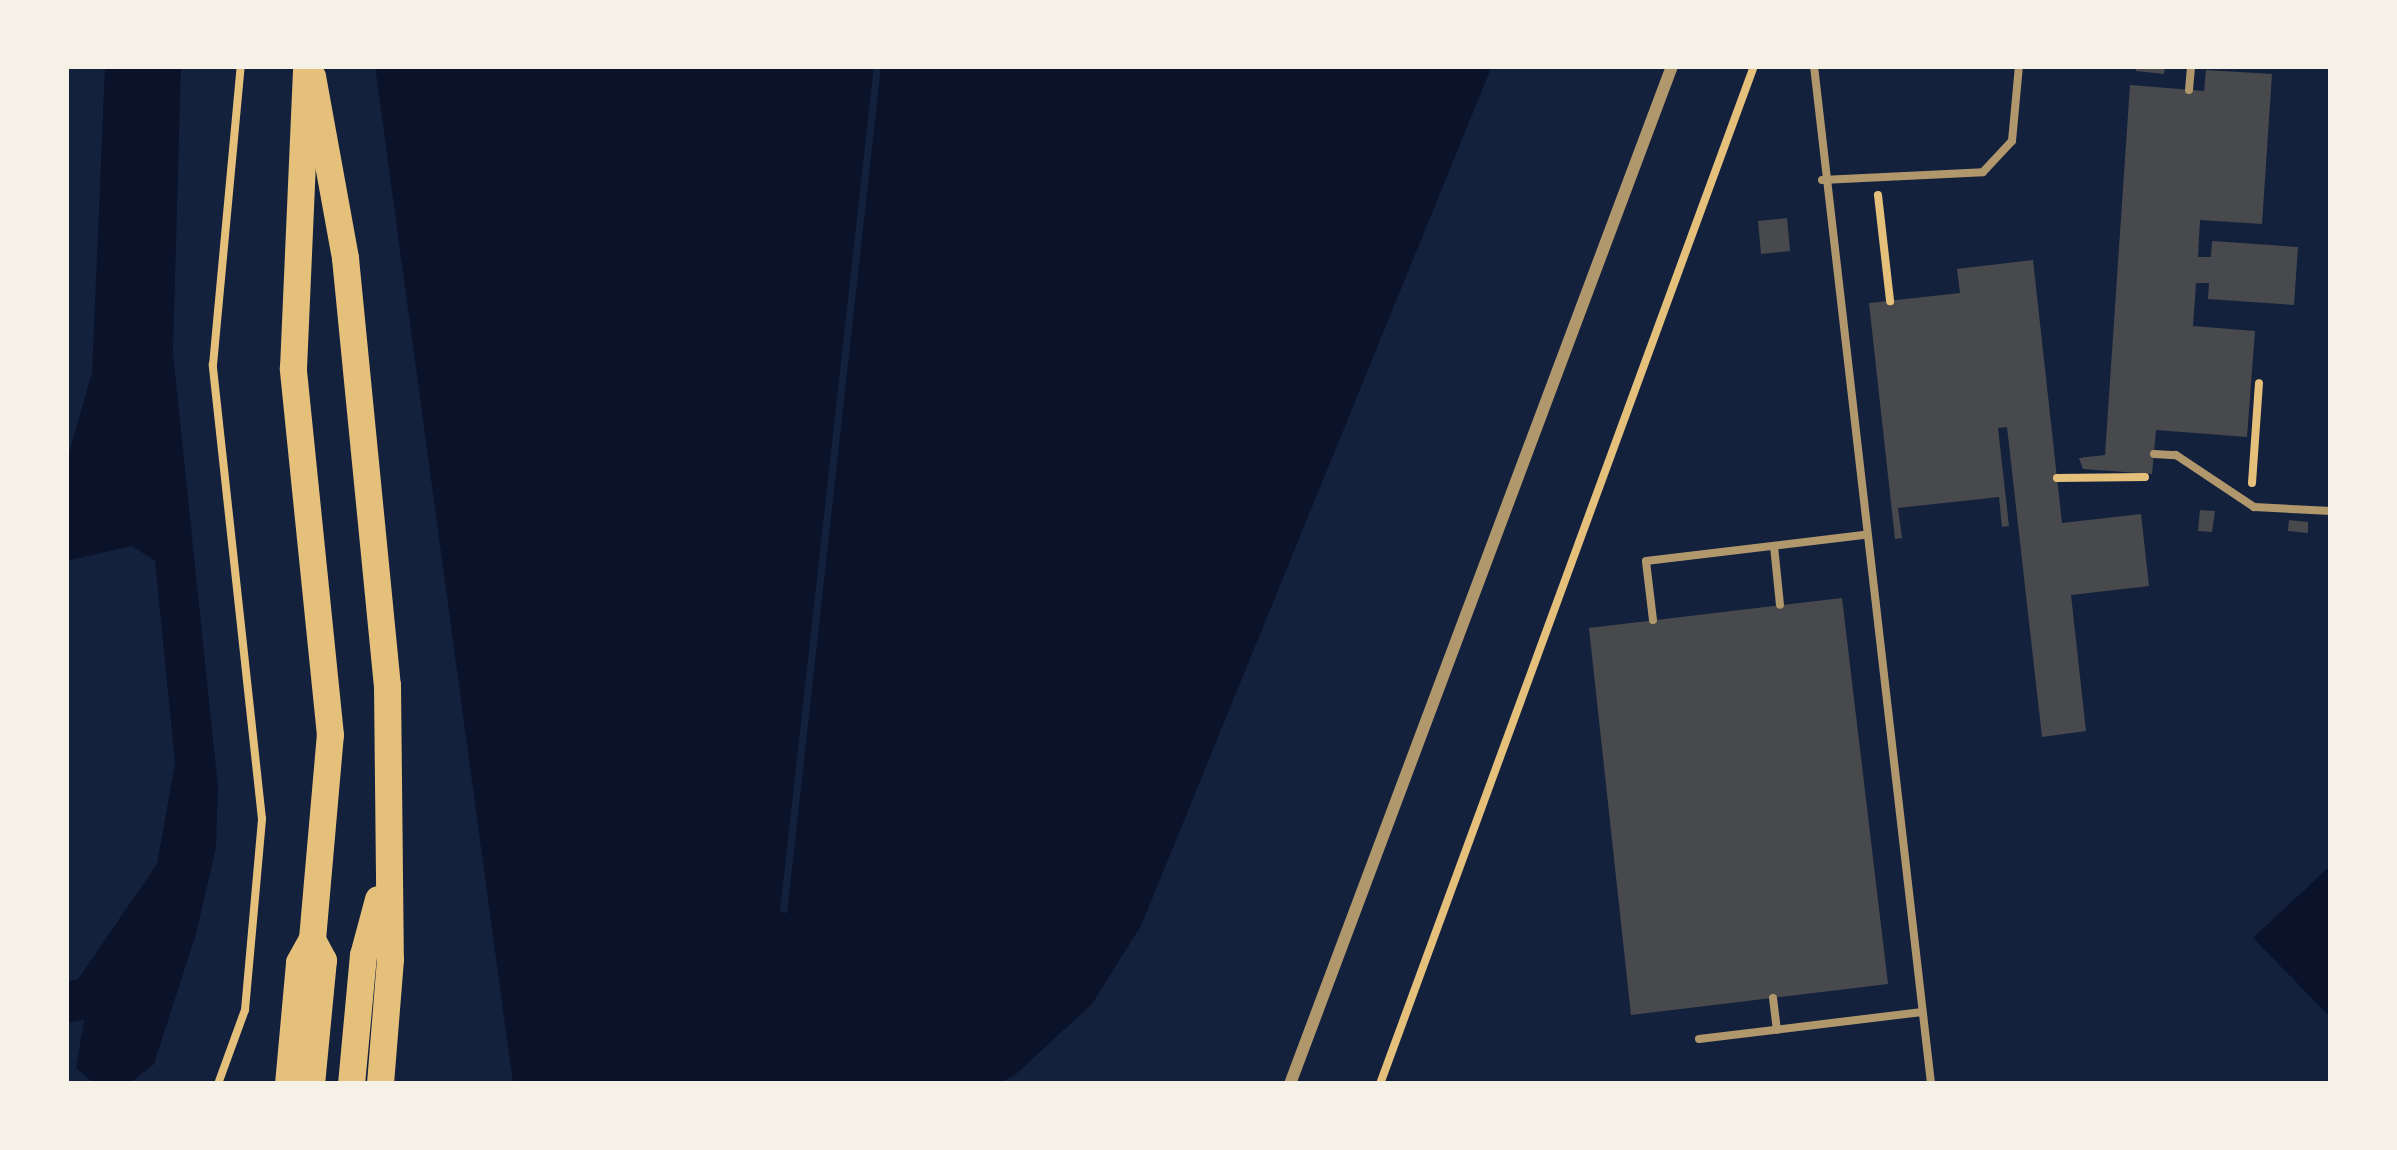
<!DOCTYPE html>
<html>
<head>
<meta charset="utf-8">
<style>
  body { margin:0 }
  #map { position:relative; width:2397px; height:1150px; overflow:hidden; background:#14213d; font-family:"DM Sans",sans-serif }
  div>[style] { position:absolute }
  .water>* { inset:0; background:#0b132b }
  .pier>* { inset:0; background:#14213d }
  .building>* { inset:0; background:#48494c }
  .path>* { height:8px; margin:-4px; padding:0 4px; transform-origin:4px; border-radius:4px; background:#e5c07b }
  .service>* { height:8px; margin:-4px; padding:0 4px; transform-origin:4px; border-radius:4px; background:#b1986c }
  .minor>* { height:12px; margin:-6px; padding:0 6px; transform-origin:6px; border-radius:6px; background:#b1986c }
  .primary>* { height:27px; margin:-13.5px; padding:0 13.5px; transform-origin:13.5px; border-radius:13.5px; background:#e5c07b }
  span { translate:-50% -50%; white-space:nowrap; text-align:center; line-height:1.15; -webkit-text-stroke:10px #f6f1e7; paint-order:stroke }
  .frame { position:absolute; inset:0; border:69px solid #f6f1e7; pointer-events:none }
</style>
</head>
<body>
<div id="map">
  <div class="water">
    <i style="clip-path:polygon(105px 66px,181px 66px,173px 353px,218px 787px,216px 848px,196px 934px,154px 1064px,129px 1084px,91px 1081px,76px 1068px,84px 1020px,66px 1023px,66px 982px,78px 979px,157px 864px,175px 763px,155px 561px,132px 546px,66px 561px,66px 463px,92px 373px)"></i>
    <i style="clip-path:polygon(375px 66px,1492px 66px,1141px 926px,1092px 1004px,1015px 1075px,998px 1084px,513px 1084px)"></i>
    <i style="clip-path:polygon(2331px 865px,2331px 1018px,2253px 938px)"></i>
  </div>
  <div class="pier">
    <i style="clip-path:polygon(874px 66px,881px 66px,787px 913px,780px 912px)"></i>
  </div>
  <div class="building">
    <i style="clip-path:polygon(2136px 66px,2165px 66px,2164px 74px,2136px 71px)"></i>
    <i style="clip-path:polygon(2206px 70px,2272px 74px,2262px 224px,2200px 220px,2198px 257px,2211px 257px,2212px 241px,2298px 247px,2294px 305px,2208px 299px,2209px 283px,2196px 283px,2193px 326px,2255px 331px,2247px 437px,2156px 430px,2152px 474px,2083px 469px,2079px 458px,2105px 455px,2130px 85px,2204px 91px)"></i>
    <i style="clip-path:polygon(1787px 218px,1790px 251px,1761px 254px,1758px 221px)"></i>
    <i style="clip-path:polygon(2033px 260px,2062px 523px,2141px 514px,2149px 586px,2071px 595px,2086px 731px,2042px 737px,2007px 427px,1998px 428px,2009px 526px,2002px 527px,1999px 497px,1898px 508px,1902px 538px,1895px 539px,1869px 303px,1960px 293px,1957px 269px)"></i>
    <i style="clip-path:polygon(2200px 510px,2215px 511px,2212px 532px,2198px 531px)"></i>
    <i style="clip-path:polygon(2289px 520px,2308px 522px,2308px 533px,2288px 531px)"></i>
    <i style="clip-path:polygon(1842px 598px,1888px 984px,1631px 1015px,1589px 628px)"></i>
  </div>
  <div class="path">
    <i style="left:1878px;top:195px;width:107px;rotate:83.5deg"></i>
    <i style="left:2057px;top:478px;width:88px;rotate:-0.7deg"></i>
    <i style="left:2252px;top:483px;width:100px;rotate:-86deg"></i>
    <i style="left:218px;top:1084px;width:79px;rotate:-70deg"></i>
    <i style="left:245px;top:1010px;width:192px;rotate:-84.9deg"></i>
    <i style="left:262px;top:819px;width:457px;rotate:-96.2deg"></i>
    <i style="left:213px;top:365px;width:300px;rotate:-84.7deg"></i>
    <i style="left:1380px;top:1084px;width:1085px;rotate:-69.83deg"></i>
  </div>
  <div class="service">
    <i style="left:1814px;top:66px;width:1025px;rotate:83.44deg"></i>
    <i style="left:2189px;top:90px;width:24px;rotate:-85deg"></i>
    <i style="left:1822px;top:180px;width:161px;rotate:-2.8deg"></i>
    <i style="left:1983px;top:172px;width:42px;rotate:-46.9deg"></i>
    <i style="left:2012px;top:141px;width:75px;rotate:-84.7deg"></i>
    <i style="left:2154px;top:454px;width:22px;rotate:3deg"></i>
    <i style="left:2176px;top:455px;width:94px;rotate:33.7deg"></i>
    <i style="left:2254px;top:507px;width:77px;rotate:3deg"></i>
    <i style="left:1774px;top:546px;width:59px;rotate:84.2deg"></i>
    <i style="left:1653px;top:620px;width:59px;rotate:-96.8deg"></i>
    <i style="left:1646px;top:561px;width:221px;rotate:-6.8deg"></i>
    <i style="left:1773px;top:998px;width:32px;rotate:83deg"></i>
    <i style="left:1699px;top:1039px;width:225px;rotate:-6.9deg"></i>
  </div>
  <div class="minor">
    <i style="left:1290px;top:1084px;width:1087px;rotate:-69.43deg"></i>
  </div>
  <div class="primary">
    <i style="left:312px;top:76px;width:185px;rotate:79.7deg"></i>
    <i style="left:345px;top:258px;width:429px;rotate:84.4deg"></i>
    <i style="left:387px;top:685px;width:274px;rotate:89.4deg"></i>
    <i style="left:390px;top:959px;width:125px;rotate:94.6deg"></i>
    <i style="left:288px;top:1084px;width:122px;rotate:-84.8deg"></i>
    <i style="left:299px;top:962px;width:26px;rotate:-61deg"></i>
    <i style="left:312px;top:939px;width:205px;rotate:-85deg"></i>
    <i style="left:330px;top:735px;width:369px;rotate:-95.8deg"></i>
    <i style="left:293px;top:368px;width:302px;rotate:-87.5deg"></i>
    <i style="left:311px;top:1084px;width:125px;rotate:-84.5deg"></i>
    <i style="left:323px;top:960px;width:24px;rotate:-118deg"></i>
    <i style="left:351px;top:1084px;width:130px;rotate:-84.7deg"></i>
    <i style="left:363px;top:955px;width:58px;rotate:-75deg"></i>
  </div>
  <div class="frame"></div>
</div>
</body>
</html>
